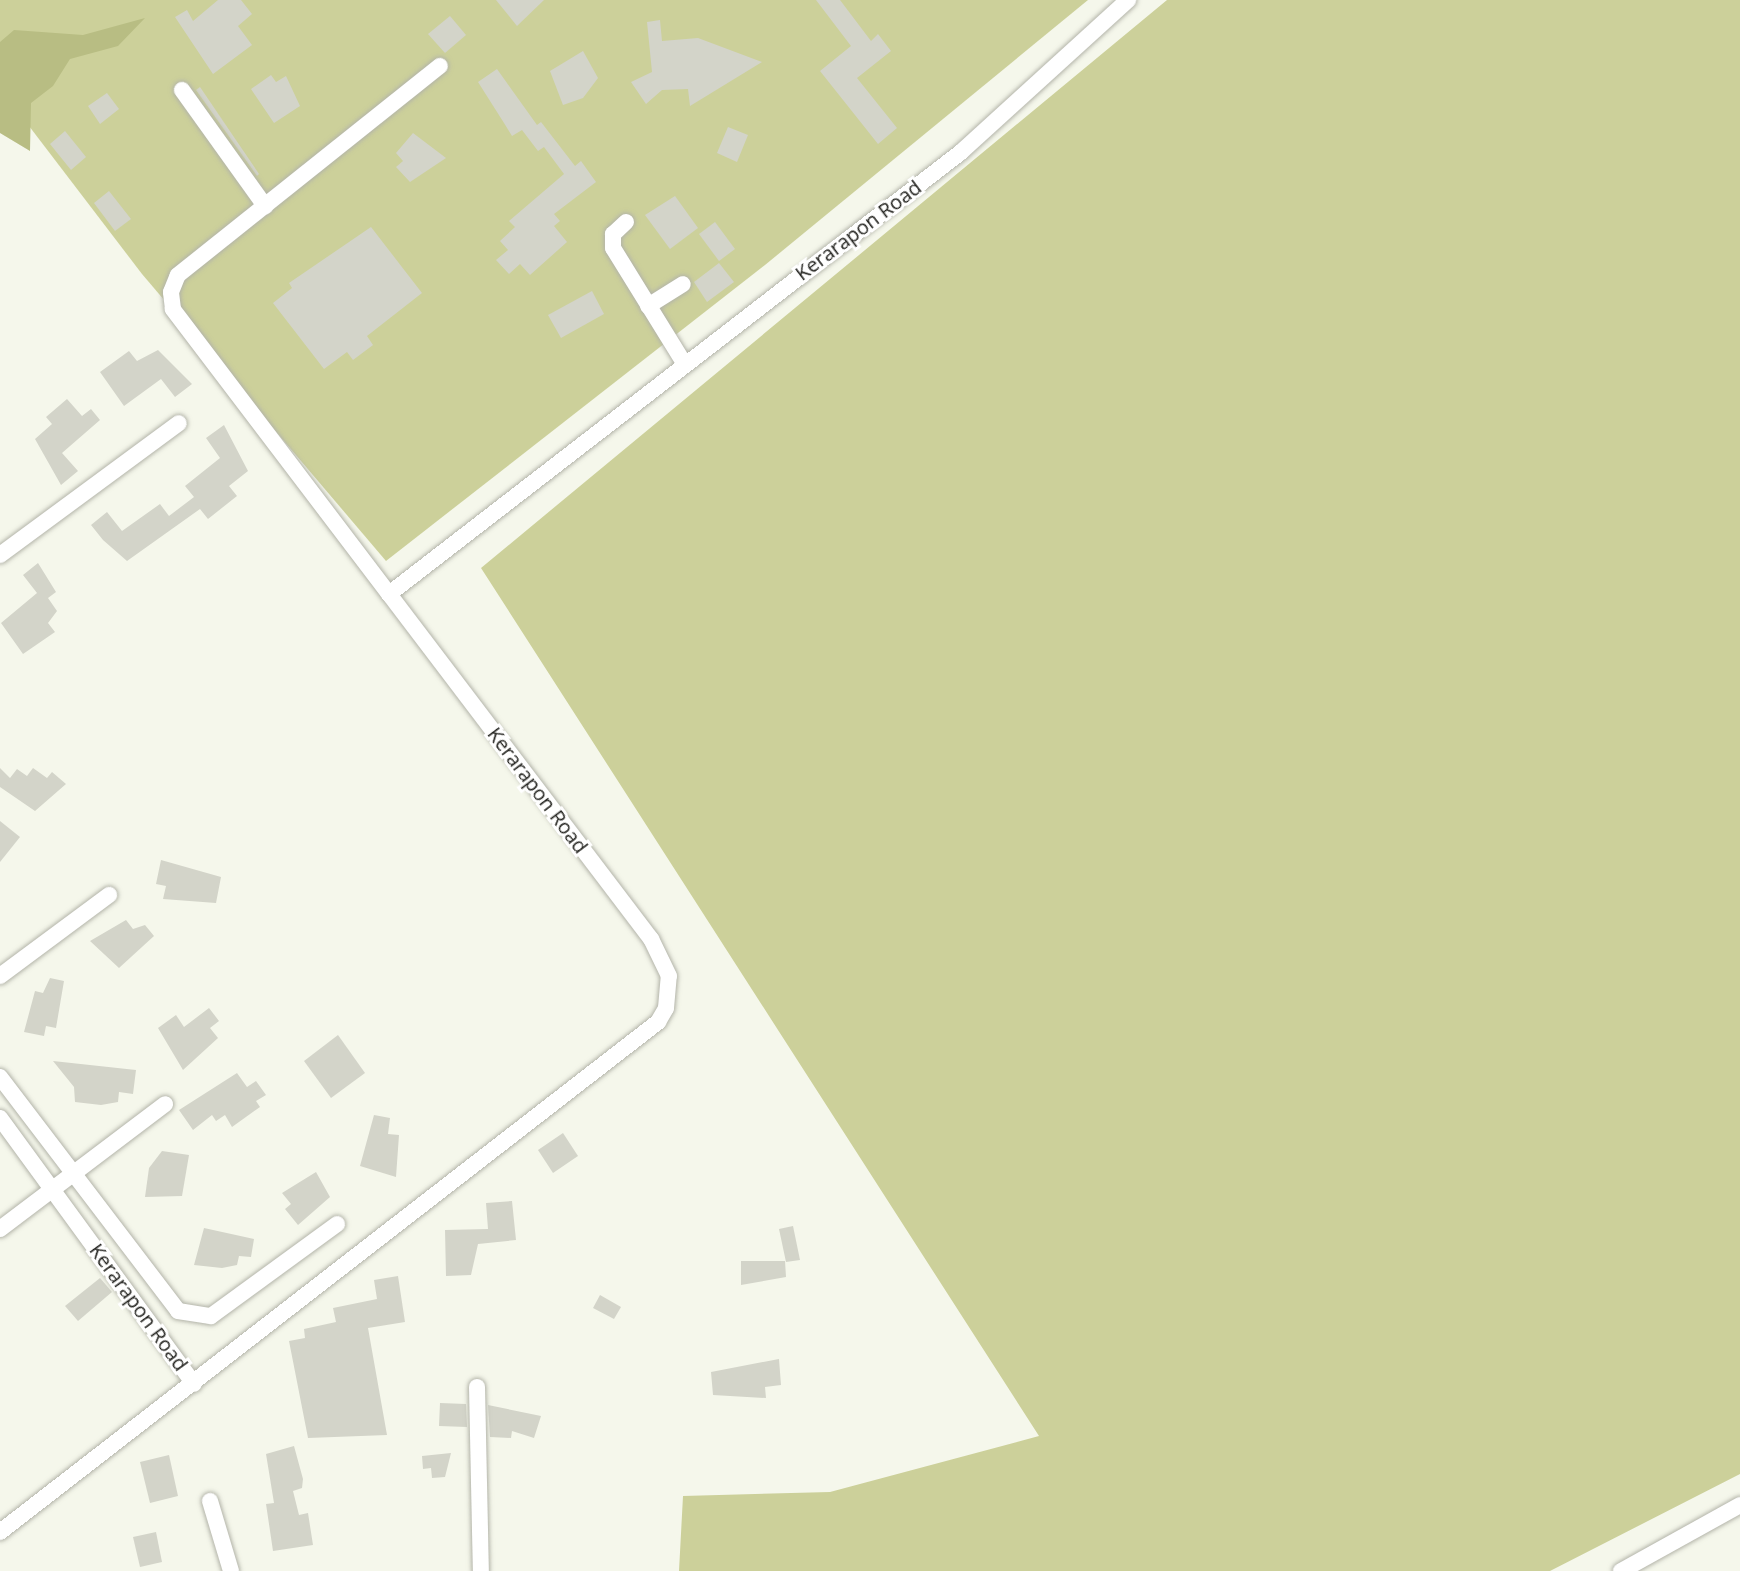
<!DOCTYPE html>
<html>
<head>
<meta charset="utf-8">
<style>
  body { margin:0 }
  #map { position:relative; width:1740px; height:1571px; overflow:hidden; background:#f5f7eb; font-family:"Open Sans",sans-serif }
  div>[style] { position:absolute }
  .green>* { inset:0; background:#ccd09a }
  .forest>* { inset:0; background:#b8bd83 }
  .building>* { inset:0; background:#d3d4c9 }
  .roads { filter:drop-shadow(0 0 2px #b3b4a9) drop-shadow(0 0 2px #b3b4a9) }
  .street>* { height:16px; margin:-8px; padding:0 8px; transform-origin:8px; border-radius:8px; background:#fff }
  span { translate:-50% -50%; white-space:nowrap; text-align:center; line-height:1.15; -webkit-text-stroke:6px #fff; paint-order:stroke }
  .street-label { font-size:20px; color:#23231f }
</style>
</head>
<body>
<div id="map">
  <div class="green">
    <i style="clip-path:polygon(0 0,1088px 0,765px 265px,386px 561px,142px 274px,0 88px)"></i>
    <i style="clip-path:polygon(1167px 0,1740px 0,1740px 1474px,1550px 1571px,679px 1571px,683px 1496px,830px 1492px,1039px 1436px,481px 568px)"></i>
  </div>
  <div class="forest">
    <i style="clip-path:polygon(145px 18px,118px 46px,70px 59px,53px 86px,31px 103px,30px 151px,0 133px,0 42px,14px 30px,83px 35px)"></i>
  </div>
  <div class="building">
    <i style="clip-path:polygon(218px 0,241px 0,252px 14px,238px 26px,252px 45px,213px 74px,175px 17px,187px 10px,193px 21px)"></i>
    <i style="clip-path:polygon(496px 0,544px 0,517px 26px)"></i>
    <i style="clip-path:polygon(816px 0,840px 0,871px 41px,878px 34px,891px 51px,857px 78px,897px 128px,878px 144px,820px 71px,851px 46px)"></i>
    <i style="clip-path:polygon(450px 16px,466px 35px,445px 53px,428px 34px)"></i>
    <i style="clip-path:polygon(660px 20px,662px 41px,698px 38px,762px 62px,690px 106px,688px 89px,662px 90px,646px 104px,631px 82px,652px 72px,647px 22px)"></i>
    <i style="clip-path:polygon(583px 51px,598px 78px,583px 98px,563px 105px,550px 71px)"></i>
    <i style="clip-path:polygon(497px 69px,537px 125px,541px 122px,575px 166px,581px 161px,596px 182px,554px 214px,560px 221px,554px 226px,567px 242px,530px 275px,520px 264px,509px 274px,496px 260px,508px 250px,500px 241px,515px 227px,509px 221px,564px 174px,544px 147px,538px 151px,522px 130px,512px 136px,504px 123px,478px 82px)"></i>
    <i style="clip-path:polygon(271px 75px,276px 82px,286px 76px,300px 106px,274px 123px,251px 89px)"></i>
    <i style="clip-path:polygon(200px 87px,259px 174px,257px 176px,196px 90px)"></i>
    <i style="clip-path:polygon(107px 93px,119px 109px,100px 124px,88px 106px)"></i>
    <i style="clip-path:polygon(728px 127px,748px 135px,737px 162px,717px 153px)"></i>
    <i style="clip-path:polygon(65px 131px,86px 157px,71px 170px,50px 144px)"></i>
    <i style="clip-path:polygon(413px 133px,446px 158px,410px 182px,396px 167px,403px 161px,396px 153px)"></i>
    <i style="clip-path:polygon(109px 191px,131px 219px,115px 231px,94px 203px)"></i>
    <i style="clip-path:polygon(675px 196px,698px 228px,670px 249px,645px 215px)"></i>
    <i style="clip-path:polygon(715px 222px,735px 249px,719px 261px,699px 234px)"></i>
    <i style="clip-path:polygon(371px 227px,422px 293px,367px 336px,373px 345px,353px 360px,347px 352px,324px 369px,273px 303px,292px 288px,289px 283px)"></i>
    <i style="clip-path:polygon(719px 263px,734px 282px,707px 302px,694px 282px)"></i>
    <i style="clip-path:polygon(592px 291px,604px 314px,561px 338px,548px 315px)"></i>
    <i style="clip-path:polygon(158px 350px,192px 384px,175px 397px,161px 379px,124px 406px,100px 372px,129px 351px,137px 361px)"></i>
    <i style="clip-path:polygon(67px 399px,82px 416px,91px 409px,100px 420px,62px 453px,78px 471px,61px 485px,35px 439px,52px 424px,46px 417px)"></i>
    <i style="clip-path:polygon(224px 425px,248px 471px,229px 486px,237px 496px,208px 519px,200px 509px,127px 561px,103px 540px,91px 525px,107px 512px,122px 531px,160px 504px,169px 516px,194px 497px,185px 486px,220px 458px,206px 438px)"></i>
    <i style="clip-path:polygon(38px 563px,56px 592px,48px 598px,57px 611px,48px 623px,55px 632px,23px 654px,1px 623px,37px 593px,23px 575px)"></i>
    <i style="clip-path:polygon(0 768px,10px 778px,17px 769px,27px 776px,33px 768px,47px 778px,52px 772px,66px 784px,35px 811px,0 787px)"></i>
    <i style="clip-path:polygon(0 821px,20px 837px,0 862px)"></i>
    <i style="clip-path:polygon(161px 860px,221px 877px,216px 903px,163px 899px,166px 886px,156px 884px)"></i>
    <i style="clip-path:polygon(126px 920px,133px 929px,145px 925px,154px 936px,119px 968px,90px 941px)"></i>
    <i style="clip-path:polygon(50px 978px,64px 981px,56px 1028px,46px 1026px,44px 1036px,24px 1032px,35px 991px,43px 993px)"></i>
    <i style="clip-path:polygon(209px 1008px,219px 1021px,210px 1028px,218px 1038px,183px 1070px,158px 1028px,176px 1015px,184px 1027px)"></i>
    <i style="clip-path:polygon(338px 1035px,365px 1073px,331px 1098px,304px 1061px)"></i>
    <i style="clip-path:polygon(53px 1061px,136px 1070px,133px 1094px,119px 1092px,118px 1102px,101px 1105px,75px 1102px,74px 1087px)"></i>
    <i style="clip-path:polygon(237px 1073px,247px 1087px,256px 1081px,266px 1095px,256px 1101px,260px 1107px,232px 1127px,225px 1115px,216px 1121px,212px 1115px,193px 1130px,179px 1110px)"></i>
    <i style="clip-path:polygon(374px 1115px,390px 1118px,388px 1134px,399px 1135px,396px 1177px,360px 1166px)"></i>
    <i style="clip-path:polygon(563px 1133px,578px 1156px,553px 1173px,538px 1150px)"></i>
    <i style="clip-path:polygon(162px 1151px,189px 1155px,182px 1196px,145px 1197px,149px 1168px)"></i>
    <i style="clip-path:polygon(316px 1172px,330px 1197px,298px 1225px,285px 1209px,291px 1204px,282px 1193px)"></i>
    <i style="clip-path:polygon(512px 1201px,516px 1240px,478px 1244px,471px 1275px,446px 1276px,445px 1230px,488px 1229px,486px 1203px)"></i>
    <i style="clip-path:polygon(793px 1226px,800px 1260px,786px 1262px,779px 1229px)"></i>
    <i style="clip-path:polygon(204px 1228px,254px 1239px,251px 1257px,239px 1256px,237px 1265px,222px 1268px,194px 1265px)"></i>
    <i style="clip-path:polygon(741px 1261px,785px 1261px,786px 1277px,741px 1285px)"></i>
    <i style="clip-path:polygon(398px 1276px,405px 1322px,368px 1328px,387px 1435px,308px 1438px,289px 1341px,305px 1338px,304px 1329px,336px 1322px,333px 1308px,377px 1299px,374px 1280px)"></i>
    <i style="clip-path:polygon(100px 1278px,112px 1292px,78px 1321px,65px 1306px)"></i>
    <i style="clip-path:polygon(600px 1295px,621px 1307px,614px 1319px,593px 1308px)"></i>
    <i style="clip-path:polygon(779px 1359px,781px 1385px,765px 1387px,766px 1398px,713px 1395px,711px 1372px)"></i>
    <i style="clip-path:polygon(440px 1403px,466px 1404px,467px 1427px,439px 1426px)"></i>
    <i style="clip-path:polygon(488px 1405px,541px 1416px,534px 1438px,512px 1431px,511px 1438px,490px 1437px)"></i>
    <i style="clip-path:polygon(294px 1446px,303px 1479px,302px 1488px,293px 1491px,299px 1515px,308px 1513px,313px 1545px,273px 1551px,266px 1504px,274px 1503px,266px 1454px)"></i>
    <i style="clip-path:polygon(451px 1453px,445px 1477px,432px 1478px,431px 1468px,423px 1469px,422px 1456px)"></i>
    <i style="clip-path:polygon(169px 1455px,178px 1496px,150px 1503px,140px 1462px)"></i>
    <i style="clip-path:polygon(156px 1532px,162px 1562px,140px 1567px,133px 1537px)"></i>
  </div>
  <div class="roads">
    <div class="street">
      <i style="left:182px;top:90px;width:143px;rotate:54.4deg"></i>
      <i style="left:626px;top:222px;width:18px;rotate:137deg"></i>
      <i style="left:613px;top:234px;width:14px;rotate:90deg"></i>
      <i style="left:613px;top:248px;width:135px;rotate:58.3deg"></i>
      <i style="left:648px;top:306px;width:41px;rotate:-32.2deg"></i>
      <i style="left:0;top:555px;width:222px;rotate:-36.4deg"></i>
      <i style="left:389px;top:594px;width:358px;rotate:-127.2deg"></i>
      <i style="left:173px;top:309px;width:17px;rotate:-97deg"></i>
      <i style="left:171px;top:292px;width:18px;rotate:-68deg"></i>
      <i style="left:178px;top:275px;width:335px;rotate:-38.6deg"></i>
      <i style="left:0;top:976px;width:136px;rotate:-36.6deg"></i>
      <i style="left:0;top:1077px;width:294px;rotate:52.7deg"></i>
      <i style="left:178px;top:1311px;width:33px;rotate:9deg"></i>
      <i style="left:211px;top:1316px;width:156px;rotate:-36.1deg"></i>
      <i style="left:0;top:1118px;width:329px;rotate:53.9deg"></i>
      <i style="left:0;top:1229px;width:207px;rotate:-37.1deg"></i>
      <i style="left:477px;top:1387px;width:184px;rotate:88.8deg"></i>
      <i style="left:210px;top:1501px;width:73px;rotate:73.3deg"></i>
      <i style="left:0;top:1532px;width:833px;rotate:-37.78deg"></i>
      <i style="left:658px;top:1022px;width:16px;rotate:-60deg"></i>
      <i style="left:666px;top:1008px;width:32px;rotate:-85deg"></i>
      <i style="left:669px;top:976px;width:41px;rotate:-115.9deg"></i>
      <i style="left:651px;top:939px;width:433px;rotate:-127.2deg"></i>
      <i style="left:389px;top:594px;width:723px;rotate:-37.69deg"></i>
      <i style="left:961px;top:152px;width:226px;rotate:-42.3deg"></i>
      <i style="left:1621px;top:1571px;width:136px;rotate:-29deg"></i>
    </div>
  </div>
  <div class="street-label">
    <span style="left:858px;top:230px;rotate:-37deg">Kerarapon Road</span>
    <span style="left:538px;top:790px;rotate:53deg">Kerarapon Road</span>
    <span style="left:139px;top:1307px;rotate:54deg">Kerarapon Road</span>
  </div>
</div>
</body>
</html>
